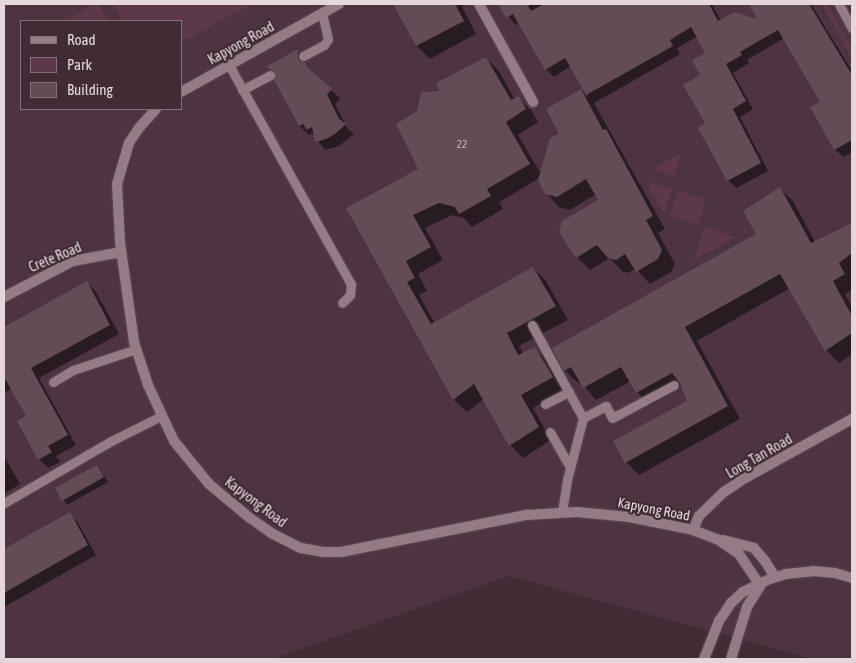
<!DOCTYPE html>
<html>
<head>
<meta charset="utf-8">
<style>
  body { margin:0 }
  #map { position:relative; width:856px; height:663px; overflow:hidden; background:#412c36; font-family:"Asap Condensed",sans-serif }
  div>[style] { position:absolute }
  .built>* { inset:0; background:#4e3340 }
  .green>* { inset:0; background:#5d384a }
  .shadow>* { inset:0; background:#0007 }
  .building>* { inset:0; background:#634c56 }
  .roads { filter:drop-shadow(0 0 1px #5c4b52) drop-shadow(0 0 1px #5c4b52) }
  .service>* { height:9px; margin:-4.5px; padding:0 4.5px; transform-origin:4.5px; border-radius:4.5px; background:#947b86 }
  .minor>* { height:10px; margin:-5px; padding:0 5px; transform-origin:5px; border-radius:5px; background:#947b86 }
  span { translate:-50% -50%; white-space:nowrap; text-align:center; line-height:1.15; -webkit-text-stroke:4.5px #412c36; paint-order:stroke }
  .number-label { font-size:11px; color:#c4b4ba }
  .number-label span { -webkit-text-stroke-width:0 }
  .street-label { font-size:14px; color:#e5d7dc }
  .frame { position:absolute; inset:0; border:5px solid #e5d7dc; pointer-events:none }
  .legend { position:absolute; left:20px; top:20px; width:162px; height:90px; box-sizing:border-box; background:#412c36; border:1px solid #837078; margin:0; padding:6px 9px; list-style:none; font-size:15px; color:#e5d7dc }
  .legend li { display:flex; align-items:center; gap:10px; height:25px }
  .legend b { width:25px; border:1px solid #837078 }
</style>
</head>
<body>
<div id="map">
  <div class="built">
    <i style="clip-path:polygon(evenodd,4px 4px,852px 4px,852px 659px,812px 659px,509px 576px,273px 659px,4px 659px,4px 4px,21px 21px,181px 21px,181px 109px,21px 109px,21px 21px)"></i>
  </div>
  <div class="green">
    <i style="clip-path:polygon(95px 4px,98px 4px,108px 21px,64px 21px)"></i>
    <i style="clip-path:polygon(113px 4px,252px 4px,181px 42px,181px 21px,123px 21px)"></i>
    <i style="clip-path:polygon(822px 4px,827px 4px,852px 48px,852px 59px)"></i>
    <i style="clip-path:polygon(681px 153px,674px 177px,653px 169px)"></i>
    <i style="clip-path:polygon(651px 182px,672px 189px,664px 214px,648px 186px)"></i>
    <i style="clip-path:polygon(678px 191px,706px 199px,698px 224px,670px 216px)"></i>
    <i style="clip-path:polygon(704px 227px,736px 237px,694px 260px)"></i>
  </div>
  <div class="shadow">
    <i style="clip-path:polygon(394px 4px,463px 4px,464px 6px,462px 7px,476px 34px,430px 59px,417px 46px)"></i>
    <i style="clip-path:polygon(500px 4px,712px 4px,721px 21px,760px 21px,751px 4px,811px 4px,852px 71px,852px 152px,843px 157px,835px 149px,822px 102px,784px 38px,747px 60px,749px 63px,733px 73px,753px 109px,740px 117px,768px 171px,736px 188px,728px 180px,707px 124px,702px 75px,707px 54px,698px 36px,677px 48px,680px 54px,594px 103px,665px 229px,658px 233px,675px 264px,671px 272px,650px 284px,635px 268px,629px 273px,622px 271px,610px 258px,590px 270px,577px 257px,599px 201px,596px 194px,570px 210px,559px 207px,546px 193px,538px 179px,499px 202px,503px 209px,472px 227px,464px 218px,452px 215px,425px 228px,443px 260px,418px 274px,427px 291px,419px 295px,435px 324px,533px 268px,546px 281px,568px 320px,519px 346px,523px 354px,534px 348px,547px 361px,565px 390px,533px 408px,551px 440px,523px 458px,510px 445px,484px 399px,467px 412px,454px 400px,347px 209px,419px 170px,418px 112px,441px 92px,486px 58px,499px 71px,515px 100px,518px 98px,531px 110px,538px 122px,518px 135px,541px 174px,581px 91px,589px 98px,571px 66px,554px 77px,546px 69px,519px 23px,515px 25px)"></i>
    <i style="clip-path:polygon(297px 51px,306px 59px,306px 65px,315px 76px,340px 98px,335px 104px,347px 128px,354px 134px,339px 146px,325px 150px,312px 133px,309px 135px,300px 126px,275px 80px,276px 75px,268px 67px)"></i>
    <i style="clip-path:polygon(780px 189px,793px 201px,815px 242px,852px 224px,852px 290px,845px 294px,852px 307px,852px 354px,839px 363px,826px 350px,790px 288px,697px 341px,740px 419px,639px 475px,626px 462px,689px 401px,683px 386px,650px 405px,637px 392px,631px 381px,596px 400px,581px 382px,578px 383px,565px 370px,553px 348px,758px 234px)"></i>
    <i style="clip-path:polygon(87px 283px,96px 292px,119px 334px,39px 378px,76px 445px,56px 456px,60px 462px,48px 468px,39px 459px,27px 417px,12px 388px,4px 393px,4px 328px)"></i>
    <i style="clip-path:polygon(4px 456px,20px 484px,4px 494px)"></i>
    <i style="clip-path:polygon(97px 466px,108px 482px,67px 505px,57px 489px)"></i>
    <i style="clip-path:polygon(69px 514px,78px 523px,96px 555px,4px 607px,4px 551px)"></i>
  </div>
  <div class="building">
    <i style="clip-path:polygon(393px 4px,455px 4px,464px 21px,416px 46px)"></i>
    <i style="clip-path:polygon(498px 4px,532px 4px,528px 6px,531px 11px,544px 4px,709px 4px,718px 21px,734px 12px,757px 19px,749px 4px,809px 4px,852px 75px,852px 140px,834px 150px,810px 107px,820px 102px,778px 30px,740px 52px,742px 55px,726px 64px,746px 101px,733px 109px,761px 163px,727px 181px,698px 128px,705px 123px,683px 85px,700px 75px,692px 60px,705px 53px,691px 27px,670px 40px,673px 46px,586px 95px,565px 58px,545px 70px,513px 14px,506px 18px)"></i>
    <i style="clip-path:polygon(298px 49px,298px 59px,305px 62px,308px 68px,332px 89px,327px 94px,339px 119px,346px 124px,335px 134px,326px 139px,315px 142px,312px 127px,307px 130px,303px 124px,299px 126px,274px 80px,275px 72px,266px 67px)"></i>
    <i style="clip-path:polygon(486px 57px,511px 100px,519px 96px,526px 109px,506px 122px,530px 164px,487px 189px,491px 196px,459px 214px,455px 207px,439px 203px,413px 215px,431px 247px,406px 261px,415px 278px,407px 282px,431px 324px,533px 267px,556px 306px,507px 333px,518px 355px,535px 347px,553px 377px,521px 395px,539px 427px,509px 446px,474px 384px,453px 400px,346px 208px,418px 169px,396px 124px,417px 111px,421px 92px,439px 91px,436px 83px)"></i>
    <i style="clip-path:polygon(581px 89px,603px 130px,606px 129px,653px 216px,646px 220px,662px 250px,658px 259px,636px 272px,625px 254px,616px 260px,608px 258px,597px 245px,576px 258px,559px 232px,562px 221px,598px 200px,586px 179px,557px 197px,545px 194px,538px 180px,550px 138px,559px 134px,546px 109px)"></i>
    <i style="clip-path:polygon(780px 187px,811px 243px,852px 223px,852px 253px,839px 263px,845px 274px,833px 281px,852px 316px,852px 333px,825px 351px,780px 274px,685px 327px,728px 406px,625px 463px,613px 441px,687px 401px,679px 382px,672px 373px,636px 393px,621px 367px,583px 388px,571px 367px,564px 371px,552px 348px,756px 234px,743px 211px)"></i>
    <i style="clip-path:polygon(87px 281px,110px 325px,31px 368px,68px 435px,48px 446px,52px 452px,38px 460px,17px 421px,26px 416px,4px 377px,4px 327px)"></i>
    <i style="clip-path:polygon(97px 465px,104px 477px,62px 501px,55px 488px)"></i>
    <i style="clip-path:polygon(70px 512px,88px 545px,4px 593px,4px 549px)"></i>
  </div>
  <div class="roads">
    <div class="service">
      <i style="left:839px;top:4px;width:27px;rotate:62deg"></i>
      <i style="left:303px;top:56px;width:24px;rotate:-28deg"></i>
      <i style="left:324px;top:45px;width:7px;rotate:-56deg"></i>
      <i style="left:328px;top:39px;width:26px;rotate:-103deg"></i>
      <i style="left:229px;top:65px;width:251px;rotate:60.9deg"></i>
      <i style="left:351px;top:284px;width:11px;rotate:95deg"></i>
      <i style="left:350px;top:295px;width:11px;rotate:135deg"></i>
      <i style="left:242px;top:90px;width:32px;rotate:-28deg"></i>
      <i style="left:532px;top:325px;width:106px;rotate:61.3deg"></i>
      <i style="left:53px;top:382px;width:23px;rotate:-31deg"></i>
      <i style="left:73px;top:370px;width:66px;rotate:-18.4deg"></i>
      <i style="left:545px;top:404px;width:27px;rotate:-27deg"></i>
      <i style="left:550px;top:432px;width:40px;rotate:60.3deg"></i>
      <i style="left:4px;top:503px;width:124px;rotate:-30.1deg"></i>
      <i style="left:111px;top:441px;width:56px;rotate:-26.6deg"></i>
      <i style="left:562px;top:512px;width:32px;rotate:-81deg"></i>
      <i style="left:567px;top:480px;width:64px;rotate:-75.5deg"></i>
      <i style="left:583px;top:418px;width:26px;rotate:-28deg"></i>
      <i style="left:606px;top:406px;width:13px;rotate:63deg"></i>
      <i style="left:612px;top:418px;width:70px;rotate:-28deg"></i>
    </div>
    <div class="minor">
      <i style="left:479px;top:4px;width:112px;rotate:61.1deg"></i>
      <i style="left:181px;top:92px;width:181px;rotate:-29.1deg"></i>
      <i style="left:156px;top:109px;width:25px;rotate:132deg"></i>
      <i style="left:139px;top:128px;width:18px;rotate:124deg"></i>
      <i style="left:129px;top:143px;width:43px;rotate:106.3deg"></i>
      <i style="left:117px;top:184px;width:58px;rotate:87deg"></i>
      <i style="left:120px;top:242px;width:101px;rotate:82deg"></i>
      <i style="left:134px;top:342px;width:45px;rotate:72deg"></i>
      <i style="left:148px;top:385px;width:62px;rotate:65.1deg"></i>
      <i style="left:174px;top:441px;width:55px;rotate:50.9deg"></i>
      <i style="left:209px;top:484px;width:53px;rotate:39.7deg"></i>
      <i style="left:250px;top:518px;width:28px;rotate:35deg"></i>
      <i style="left:273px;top:534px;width:31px;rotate:27deg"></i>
      <i style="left:301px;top:548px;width:22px;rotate:10deg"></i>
      <i style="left:323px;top:552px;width:18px"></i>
      <i style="left:341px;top:552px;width:190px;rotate:-11.3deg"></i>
      <i style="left:527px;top:515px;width:50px;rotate:-3.4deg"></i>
      <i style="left:577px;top:512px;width:52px;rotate:5.5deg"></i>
      <i style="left:629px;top:517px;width:65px;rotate:11.5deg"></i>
      <i style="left:693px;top:530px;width:26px;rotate:21deg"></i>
      <i style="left:717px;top:539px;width:27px;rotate:34deg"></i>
      <i style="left:739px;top:554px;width:37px;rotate:56deg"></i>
      <i style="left:4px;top:297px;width:78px;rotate:-27.6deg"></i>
      <i style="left:73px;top:261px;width:49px;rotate:-10.6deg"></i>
      <i style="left:693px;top:530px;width:15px;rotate:-67deg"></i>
      <i style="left:699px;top:516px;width:35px;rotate:-44deg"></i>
      <i style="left:724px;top:492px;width:25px;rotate:-34deg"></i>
      <i style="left:745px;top:478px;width:122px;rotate:-28.9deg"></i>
      <i style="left:723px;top:540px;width:32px;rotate:14deg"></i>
      <i style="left:754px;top:548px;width:17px;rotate:50deg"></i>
      <i style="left:765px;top:561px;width:19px;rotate:58deg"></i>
      <i style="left:704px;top:659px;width:41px;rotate:-68.5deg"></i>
      <i style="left:719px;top:621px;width:22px;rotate:-56deg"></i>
      <i style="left:731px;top:603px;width:16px;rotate:-43deg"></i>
      <i style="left:743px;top:592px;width:30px;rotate:-26deg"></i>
      <i style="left:770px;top:579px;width:17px;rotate:-17deg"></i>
      <i style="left:786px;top:574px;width:27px;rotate:-6deg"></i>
      <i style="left:813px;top:571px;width:22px;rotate:5deg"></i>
      <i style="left:835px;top:573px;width:18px;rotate:16deg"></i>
      <i style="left:731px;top:659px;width:54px;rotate:-72.9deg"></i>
      <i style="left:747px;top:607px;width:25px;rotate:-58deg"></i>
    </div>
  </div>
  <div class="number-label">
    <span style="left:462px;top:144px">22</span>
  </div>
  <div class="street-label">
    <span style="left:241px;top:43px;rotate:-29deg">Kapyong Road</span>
    <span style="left:55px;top:257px;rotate:-23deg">Crete Road</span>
    <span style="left:759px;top:456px;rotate:-30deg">Long Tan Road</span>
    <span style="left:256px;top:502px;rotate:37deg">Kapyong Road</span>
    <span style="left:654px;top:509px;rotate:11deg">Kapyong Road</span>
  </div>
  <div class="frame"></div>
  <ul class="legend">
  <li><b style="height:6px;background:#947b86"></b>Road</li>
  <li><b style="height:14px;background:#5d384a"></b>Park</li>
  <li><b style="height:14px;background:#634c56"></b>Building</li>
  </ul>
</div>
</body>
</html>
